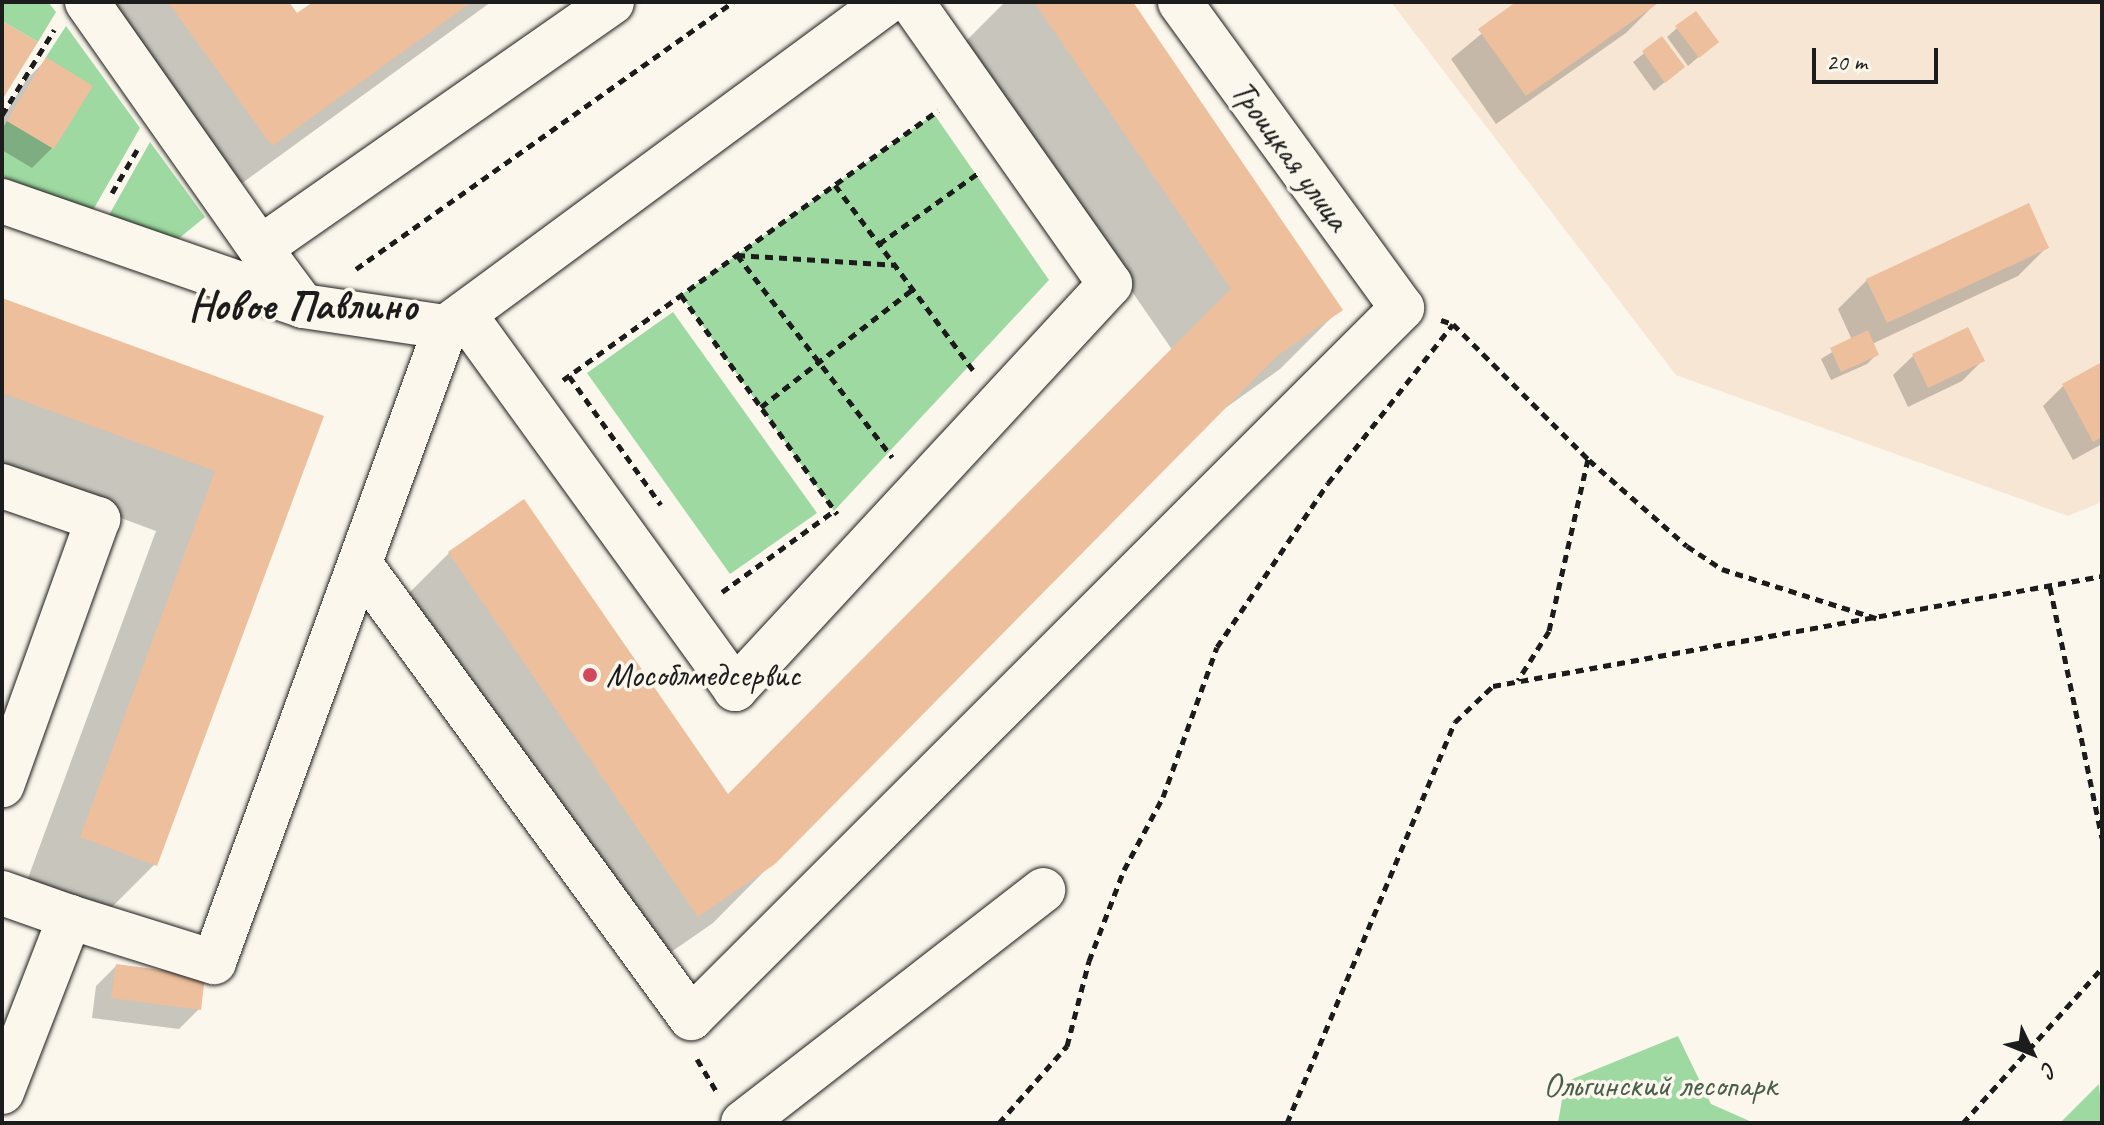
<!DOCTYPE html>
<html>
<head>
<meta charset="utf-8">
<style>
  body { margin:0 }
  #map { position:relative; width:2104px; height:1125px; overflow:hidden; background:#fbf7ec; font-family:Caveat,sans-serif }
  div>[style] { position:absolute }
  .built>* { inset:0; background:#f7e6d4 }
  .green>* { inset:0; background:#9dd9a0 }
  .shadow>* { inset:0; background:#0003 }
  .building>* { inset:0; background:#edbf9c }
  .path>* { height:5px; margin-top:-2.5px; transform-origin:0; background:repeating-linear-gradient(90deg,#1c1c1c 0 8px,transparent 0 14px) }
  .roads { filter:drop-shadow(0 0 2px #1c1c1c) drop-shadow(0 0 2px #1c1c1c) }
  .minor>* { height:44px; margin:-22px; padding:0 22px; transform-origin:22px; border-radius:22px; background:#fbf7ec }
  .dots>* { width:22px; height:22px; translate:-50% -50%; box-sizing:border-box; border:4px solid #fbf7ec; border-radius:50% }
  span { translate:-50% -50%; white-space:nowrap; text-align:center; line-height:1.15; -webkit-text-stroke:7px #fbf7ec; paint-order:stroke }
  .street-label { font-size:34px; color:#1c1c1c }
  .poi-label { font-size:34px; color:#1c1c1c }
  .left { translate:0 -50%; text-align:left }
  .park-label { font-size:34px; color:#495e4a }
  .district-label { font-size:42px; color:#1c1c1c; font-weight:700 }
  .frame { position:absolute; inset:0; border:4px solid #1c1c1c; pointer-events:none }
  .north { position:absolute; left:1992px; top:1013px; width:80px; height:80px; -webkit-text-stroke:6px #fbf7ec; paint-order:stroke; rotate:133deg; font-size:22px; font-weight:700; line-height:32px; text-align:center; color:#1c1c1c }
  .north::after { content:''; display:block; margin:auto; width:28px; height:36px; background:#1c1c1c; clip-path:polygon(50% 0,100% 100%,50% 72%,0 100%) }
  .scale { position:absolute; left:1812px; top:48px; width:126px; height:36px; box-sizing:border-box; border:4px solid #1c1c1c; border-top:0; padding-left:10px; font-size:24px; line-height:28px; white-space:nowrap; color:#1c1c1c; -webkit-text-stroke:6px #fbf7ec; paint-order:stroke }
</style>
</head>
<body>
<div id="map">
  <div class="built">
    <i style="clip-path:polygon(1391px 2px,2102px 2px,2102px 502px,2068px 516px,1676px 375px)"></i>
  </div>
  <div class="green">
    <i style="clip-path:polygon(2px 2px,48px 2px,56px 12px,38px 42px,2px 21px)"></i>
    <i style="clip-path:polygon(66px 26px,140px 128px,93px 210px,2px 177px,2px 129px,7px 121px,54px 149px,46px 57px)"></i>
    <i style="clip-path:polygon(934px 114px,1049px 280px,834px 511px,681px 295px)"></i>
    <i style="clip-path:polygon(150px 142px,205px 217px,177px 240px,109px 215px)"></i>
    <i style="clip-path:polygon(673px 312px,817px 513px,730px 574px,587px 373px)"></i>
    <i style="clip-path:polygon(1678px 1036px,1711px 1104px,1754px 1123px,1558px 1123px,1565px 1082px)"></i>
    <i style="clip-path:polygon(2099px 1084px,2102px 1123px,2060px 1123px)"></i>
  </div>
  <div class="shadow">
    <i style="clip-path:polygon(65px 2px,287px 2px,297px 16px,316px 2px,491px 2px,212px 205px)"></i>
    <i style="clip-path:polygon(1005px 2px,1131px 2px,1340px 309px,1280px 369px,1217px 414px,713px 923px,638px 975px,389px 613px,449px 553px,727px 797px,1173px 351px,962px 45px)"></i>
    <i style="clip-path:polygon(1520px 2px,1653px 2px,1655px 4px,1626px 33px,1496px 124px,1451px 59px)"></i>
    <i style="clip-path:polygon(1677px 28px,1716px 42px,1688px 66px,1667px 37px)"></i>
    <i style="clip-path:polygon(1662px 39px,1683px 67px,1654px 91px,1633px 62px)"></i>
    <i style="clip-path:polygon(46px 60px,90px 86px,52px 148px,32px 168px,2px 150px,2px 119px,26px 80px)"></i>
    <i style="clip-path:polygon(2047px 247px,2018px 276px,1872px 344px,1877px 354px,1867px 364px,1831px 380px,1821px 359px,1852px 340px,1838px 309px,1867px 280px)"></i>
    <i style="clip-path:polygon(2px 300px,321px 417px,155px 864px,95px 924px,21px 897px,156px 531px,2px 474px)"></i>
    <i style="clip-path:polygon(1913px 356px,1982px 361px,1962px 381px,1908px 407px,1893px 375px)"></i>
    <i style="clip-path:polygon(2102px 365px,2102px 444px,2073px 460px,2043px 406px,2063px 386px)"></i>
    <i style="clip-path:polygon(116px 966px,199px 1009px,179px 1029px,92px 1018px,96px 986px)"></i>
  </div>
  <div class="building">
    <i style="clip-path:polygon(168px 2px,289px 2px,297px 13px,313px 2px,472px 2px,272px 146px)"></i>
    <i style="clip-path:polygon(1034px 2px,1133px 2px,1343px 310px,1277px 356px,775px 864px,698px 917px,448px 552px,524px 499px,728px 794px,1231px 289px)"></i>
    <i style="clip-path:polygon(1516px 2px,1656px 2px,1657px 4px,1526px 96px,1478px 29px)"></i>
    <i style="clip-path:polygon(1696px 11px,1719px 42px,1699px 58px,1675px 26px)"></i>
    <i style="clip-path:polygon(2px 21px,38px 42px,2px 100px)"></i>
    <i style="clip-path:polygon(1662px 36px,1685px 67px,1665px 83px,1642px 51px)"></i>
    <i style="clip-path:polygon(46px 57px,93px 86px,54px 149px,7px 121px)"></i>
    <i style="clip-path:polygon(2029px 203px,2049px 248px,1887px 323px,1866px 279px)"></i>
    <i style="clip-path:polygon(2px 298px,324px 416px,157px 866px,80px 837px,215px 471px,2px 393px)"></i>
    <i style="clip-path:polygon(1968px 327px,1985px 361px,1928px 388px,1912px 354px)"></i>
    <i style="clip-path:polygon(1868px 330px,1879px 355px,1841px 372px,1830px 348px)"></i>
    <i style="clip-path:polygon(2102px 362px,2102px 437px,2093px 442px,2062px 384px)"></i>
    <i style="clip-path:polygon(116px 964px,205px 976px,201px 1010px,111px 998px)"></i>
  </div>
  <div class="path">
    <i style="left:2px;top:115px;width:100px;rotate:-58.5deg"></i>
    <i style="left:835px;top:185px;width:74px;rotate:53.3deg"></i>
    <i style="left:112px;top:193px;width:50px;rotate:-59.8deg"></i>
    <i style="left:737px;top:255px;width:255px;rotate:52.5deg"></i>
    <i style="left:737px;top:255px;width:157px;rotate:3.6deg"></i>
    <i style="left:356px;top:269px;width:462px;rotate:-35.3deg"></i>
    <i style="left:681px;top:295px;width:269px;rotate:54.5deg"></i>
    <i style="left:1441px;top:320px;width:13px;rotate:18deg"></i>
    <i style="left:1453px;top:324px;width:191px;rotate:45deg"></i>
    <i style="left:1588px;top:459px;width:176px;rotate:102.8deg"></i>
    <i style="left:1549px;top:631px;width:58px;rotate:122.3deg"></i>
    <i style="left:973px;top:370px;width:157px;rotate:-126.7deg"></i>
    <i style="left:879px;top:244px;width:125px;rotate:-35.6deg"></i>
    <i style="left:569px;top:376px;width:158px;rotate:54.5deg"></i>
    <i style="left:563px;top:380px;width:462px;rotate:-35.7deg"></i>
    <i style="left:761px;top:407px;width:192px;rotate:-37.8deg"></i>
    <i style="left:1589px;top:460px;width:130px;rotate:41.3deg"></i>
    <i style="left:1687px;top:546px;width:42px;rotate:33.3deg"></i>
    <i style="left:1722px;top:569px;width:162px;rotate:17.7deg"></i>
    <i style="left:2050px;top:587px;width:256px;rotate:78.3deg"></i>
    <i style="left:722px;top:592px;width:138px;rotate:-35.9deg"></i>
    <i style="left:697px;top:1059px;width:37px;rotate:59deg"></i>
    <i style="left:999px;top:1123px;width:103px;rotate:-48.6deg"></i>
    <i style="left:1067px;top:1046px;width:88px;rotate:-75.5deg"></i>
    <i style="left:1089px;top:961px;width:97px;rotate:-69deg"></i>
    <i style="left:1124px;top:870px;width:83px;rotate:-61.9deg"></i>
    <i style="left:1163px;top:797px;width:159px;rotate:-70.2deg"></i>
    <i style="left:1217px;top:647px;width:198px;rotate:-55.9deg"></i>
    <i style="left:1328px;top:483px;width:202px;rotate:-51.8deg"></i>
    <i style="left:1287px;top:1123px;width:435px;rotate:-67.3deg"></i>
    <i style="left:1455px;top:722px;width:52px;rotate:-43.5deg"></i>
    <i style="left:1493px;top:686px;width:619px;rotate:-10.24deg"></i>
    <i style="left:1963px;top:1123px;width:208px;rotate:-48.1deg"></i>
  </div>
  <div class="roads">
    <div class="minor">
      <i style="left:87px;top:2px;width:301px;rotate:54.9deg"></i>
      <i style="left:260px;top:248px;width:429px;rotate:-34.9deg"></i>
      <i style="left:2px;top:201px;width:319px;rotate:19.2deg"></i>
      <i style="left:260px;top:248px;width:72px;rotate:53.4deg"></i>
      <i style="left:303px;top:306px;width:145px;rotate:8.4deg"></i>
      <i style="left:446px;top:327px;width:548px;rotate:-36.39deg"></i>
      <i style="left:464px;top:314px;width:463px;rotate:54.1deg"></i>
      <i style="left:735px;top:689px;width:552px;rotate:-47.2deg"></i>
      <i style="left:1110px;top:284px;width:345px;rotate:-125.1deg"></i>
      <i style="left:2px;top:486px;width:102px;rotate:19deg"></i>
      <i style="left:98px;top:519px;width:283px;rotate:109.8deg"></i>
      <i style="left:360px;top:564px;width:562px;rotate:53.91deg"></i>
      <i style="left:691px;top:1018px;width:1005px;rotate:-44.96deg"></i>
      <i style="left:1402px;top:308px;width:378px;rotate:-126deg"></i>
      <i style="left:2px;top:893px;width:72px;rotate:19.4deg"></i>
      <i style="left:2px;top:1092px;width:188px;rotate:-68.8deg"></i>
      <i style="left:70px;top:917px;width:151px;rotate:17.4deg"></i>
      <i style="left:214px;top:962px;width:676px;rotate:-69.93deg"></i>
      <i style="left:743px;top:1123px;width:380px;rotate:-37.8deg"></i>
    </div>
  </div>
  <div class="dots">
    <i style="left:590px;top:675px;background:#d1495b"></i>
  </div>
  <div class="street-label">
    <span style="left:1291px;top:155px;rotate:54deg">Троицкая улица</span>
  </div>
  <div class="poi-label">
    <span class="left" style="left:606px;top:675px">Мособлмедсервис</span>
  </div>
  <div class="park-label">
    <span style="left:1660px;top:1085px">Ольгинский лесопарк</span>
  </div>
  <div class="district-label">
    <span style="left:303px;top:306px">Новое Павлино</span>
  </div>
  <div class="frame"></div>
  <div class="north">С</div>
  <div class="scale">20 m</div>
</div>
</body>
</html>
